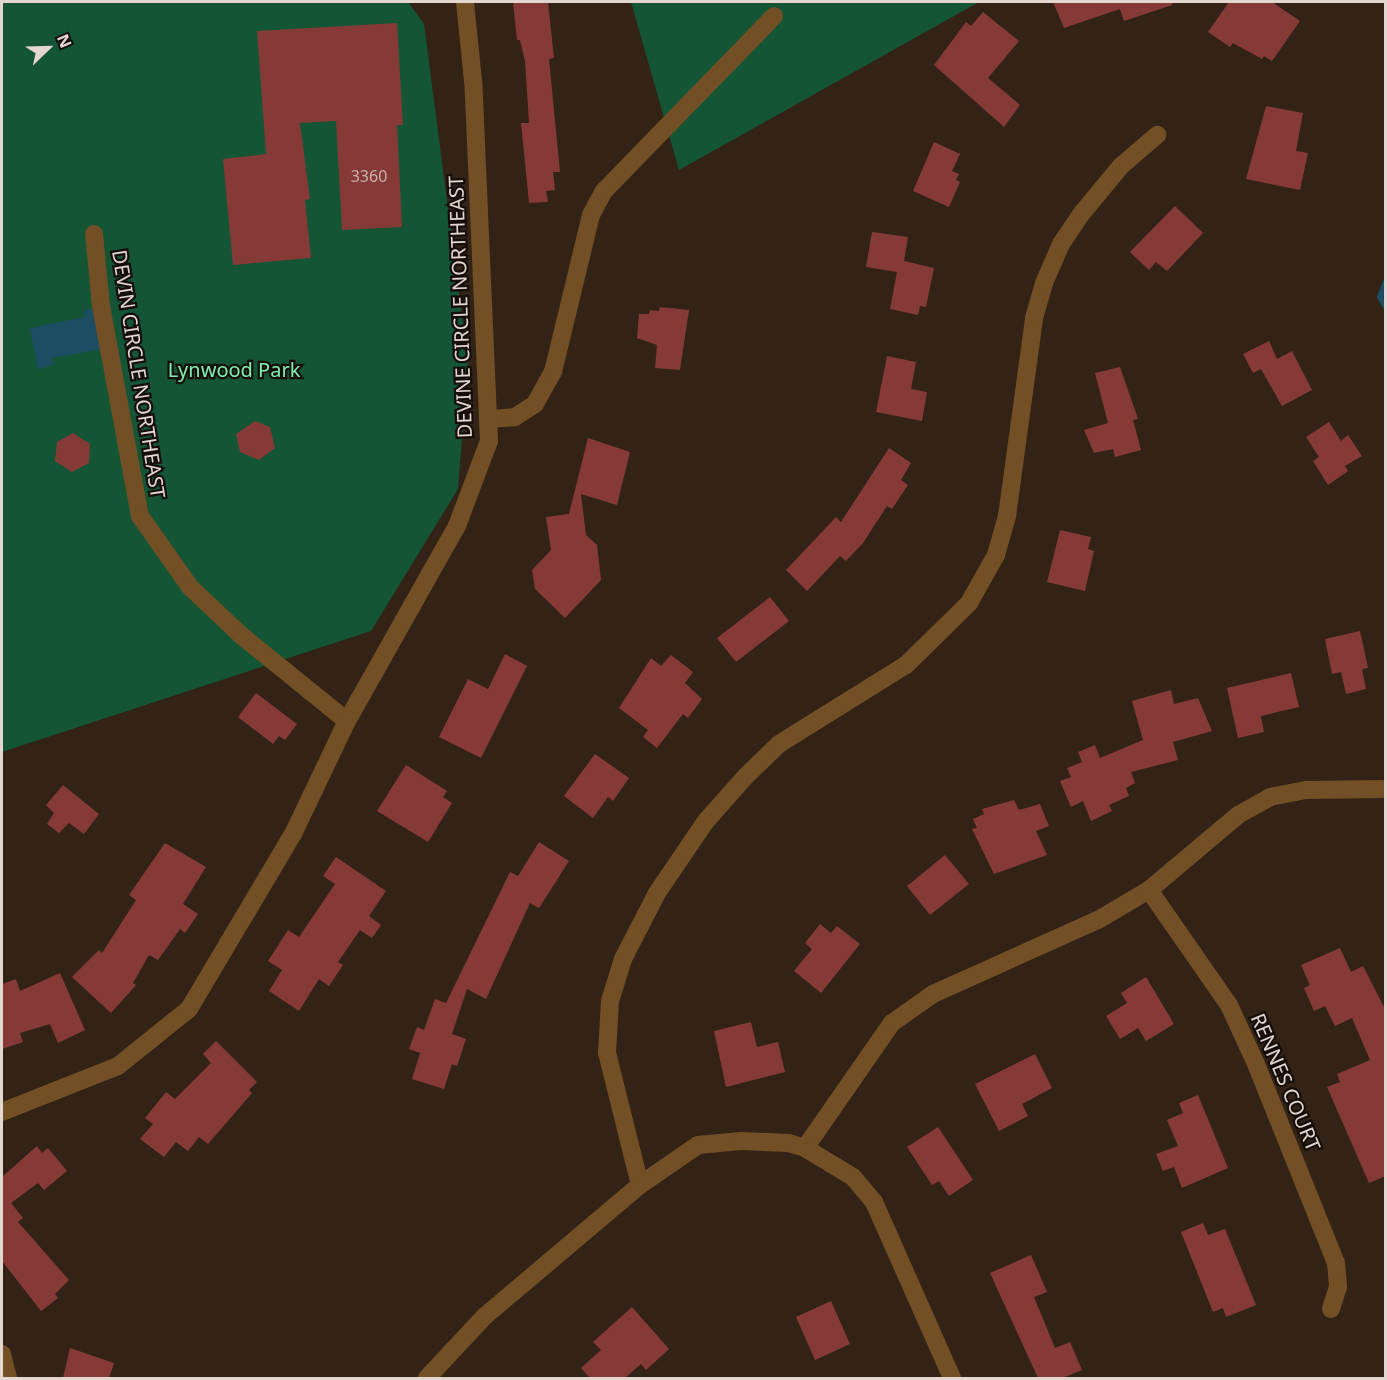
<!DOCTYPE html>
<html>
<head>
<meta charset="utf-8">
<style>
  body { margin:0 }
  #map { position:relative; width:1387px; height:1380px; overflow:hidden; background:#332317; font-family:"Noto Sans",sans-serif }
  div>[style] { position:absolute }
  .green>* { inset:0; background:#135535 }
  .water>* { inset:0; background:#1d4d63 }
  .stream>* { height:6px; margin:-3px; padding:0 3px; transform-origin:3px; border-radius:3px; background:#1d4d63 }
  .building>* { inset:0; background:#863a37 }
  .minor>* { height:18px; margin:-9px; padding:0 9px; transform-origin:9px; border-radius:9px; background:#724f25 }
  span { translate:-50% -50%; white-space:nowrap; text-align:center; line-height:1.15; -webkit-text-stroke:4.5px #150e09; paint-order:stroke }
  .number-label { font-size:16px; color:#ccb0aa }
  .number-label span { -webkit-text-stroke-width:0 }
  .street-label { font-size:20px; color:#e3d7d0 }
  .park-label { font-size:20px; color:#80efb1 }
  .frame { position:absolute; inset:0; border:3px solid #e3d7d0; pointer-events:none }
  .north { position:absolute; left:18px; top:18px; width:60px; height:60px; -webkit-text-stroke:4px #150e09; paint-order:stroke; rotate:67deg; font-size:16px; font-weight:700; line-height:24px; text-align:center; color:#e3d7d0 }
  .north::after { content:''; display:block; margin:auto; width:21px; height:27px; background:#e3d7d0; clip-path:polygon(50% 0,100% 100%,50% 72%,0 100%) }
</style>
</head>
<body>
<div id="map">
  <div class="green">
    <i style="clip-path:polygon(2px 2px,408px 2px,424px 24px,468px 362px,458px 489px,371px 631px,2px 752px)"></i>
    <i style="clip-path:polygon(631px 2px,979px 2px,679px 170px)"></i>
  </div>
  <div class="water">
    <i style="clip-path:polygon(99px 307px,107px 348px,52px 358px,53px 365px,38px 369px,30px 328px,85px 317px,84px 310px)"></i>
  </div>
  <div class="stream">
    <i style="left:1386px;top:282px;width:16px;rotate:112deg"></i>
    <i style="left:1380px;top:297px;width:12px;rotate:59deg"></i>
  </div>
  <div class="building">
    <i style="clip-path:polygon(513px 2px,548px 2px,554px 58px,549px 59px,560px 172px,553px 172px,555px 190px,546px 191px,548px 202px,529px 203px,521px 123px,529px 123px,525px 61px,520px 40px,517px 40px)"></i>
    <i style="clip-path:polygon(1053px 2px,1172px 2px,1172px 5px,1124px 21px,1120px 9px,1064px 28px)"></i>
    <i style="clip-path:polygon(1229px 2px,1272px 2px,1300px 21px,1272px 61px,1264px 56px,1262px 59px,1233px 43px,1230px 47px,1208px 32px)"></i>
    <i style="clip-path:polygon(983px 12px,1019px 41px,988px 78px,1020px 105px,1004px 127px,934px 65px,966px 22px,971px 26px)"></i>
    <i style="clip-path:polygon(397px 23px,403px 125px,397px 125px,402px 227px,342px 230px,336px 121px,300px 123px,310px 199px,305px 200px,311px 258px,233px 265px,223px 159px,266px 154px,257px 31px)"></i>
    <i style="clip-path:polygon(1266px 106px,1303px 113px,1296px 151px,1308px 153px,1300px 190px,1246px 179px)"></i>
    <i style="clip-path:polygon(934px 142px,960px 154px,952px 171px,959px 174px,956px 180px,960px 182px,949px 207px,913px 191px)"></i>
    <i style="clip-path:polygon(1175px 206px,1203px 233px,1167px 271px,1156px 262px,1149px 270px,1130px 252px)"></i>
    <i style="clip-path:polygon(872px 232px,908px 237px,904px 261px,934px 268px,926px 307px,920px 306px,918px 315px,890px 309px,897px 272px,866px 267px)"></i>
    <i style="clip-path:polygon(660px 307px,689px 310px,680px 370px,655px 368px,657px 345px,637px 338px,639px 314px,649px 314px,650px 310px,659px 311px)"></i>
    <i style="clip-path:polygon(1269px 341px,1277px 359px,1292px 351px,1312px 390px,1282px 406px,1261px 369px,1253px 373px,1243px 354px)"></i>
    <i style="clip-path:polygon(887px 356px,916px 362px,911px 389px,927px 392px,922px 421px,876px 412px)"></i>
    <i style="clip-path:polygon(1120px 367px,1138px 419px,1133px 420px,1141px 450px,1115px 457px,1113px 449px,1094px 453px,1084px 430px,1108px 423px,1095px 373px)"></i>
    <i style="clip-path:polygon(255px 421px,270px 427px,275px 448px,259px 460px,240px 452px,236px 434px)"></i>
    <i style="clip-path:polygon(1329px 422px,1341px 441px,1348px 435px,1362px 456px,1345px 466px,1348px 471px,1328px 485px,1313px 461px,1319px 457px,1306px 437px)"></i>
    <i style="clip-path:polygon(73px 433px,90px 444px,89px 463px,72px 472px,55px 461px,57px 442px)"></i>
    <i style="clip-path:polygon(588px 438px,630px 452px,617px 505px,581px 494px,586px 535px,597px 545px,601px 580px,565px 618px,535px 589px,532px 570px,551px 550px,546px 517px,569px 514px)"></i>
    <i style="clip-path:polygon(889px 448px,911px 463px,901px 480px,908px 485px,892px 509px,887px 506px,863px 543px,846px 561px,840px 556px,807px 591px,786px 570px,836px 517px,841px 522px)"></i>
    <i style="clip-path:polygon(1060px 530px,1091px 537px,1088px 549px,1094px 551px,1085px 591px,1047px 582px)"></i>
    <i style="clip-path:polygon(770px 597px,789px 621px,736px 662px,717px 638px)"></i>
    <i style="clip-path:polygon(1360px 631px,1368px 668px,1362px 669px,1366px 689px,1346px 694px,1341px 672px,1332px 674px,1325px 639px)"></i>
    <i style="clip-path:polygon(505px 654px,527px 666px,481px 758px,439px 737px,468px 679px,488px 689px)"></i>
    <i style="clip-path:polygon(671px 655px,693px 672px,685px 683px,702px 699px,688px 718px,683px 714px,657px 748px,643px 737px,648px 730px,619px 708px,651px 658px,661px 666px)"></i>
    <i style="clip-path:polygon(1291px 673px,1299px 707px,1261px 716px,1264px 732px,1238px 738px,1227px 688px)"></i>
    <i style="clip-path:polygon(1171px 690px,1174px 704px,1198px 698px,1212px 731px,1173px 742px,1178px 760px,1131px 772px,1135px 783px,1126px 788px,1129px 796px,1109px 805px,1112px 811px,1091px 821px,1083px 801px,1071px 807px,1060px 781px,1071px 777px,1067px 768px,1082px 762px,1078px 752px,1095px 745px,1100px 758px,1143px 740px,1132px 701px)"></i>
    <i style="clip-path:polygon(256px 693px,297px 724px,285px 740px,279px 736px,273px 744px,238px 717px)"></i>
    <i style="clip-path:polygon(595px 754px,629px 778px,613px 801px,608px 797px,593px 818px,564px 796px)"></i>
    <i style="clip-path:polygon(406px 765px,447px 791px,443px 797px,452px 803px,428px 842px,377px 811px)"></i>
    <i style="clip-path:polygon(63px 785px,99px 814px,84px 834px,69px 823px,59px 833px,47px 824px,54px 813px,46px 805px)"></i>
    <i style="clip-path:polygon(1014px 800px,1019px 810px,1040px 804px,1049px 826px,1036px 831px,1047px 855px,994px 874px,972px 829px,977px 828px,973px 819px,984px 814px,982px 809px)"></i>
    <i style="clip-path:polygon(539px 842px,569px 861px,539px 908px,530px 903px,486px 999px,467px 989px,452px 1034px,466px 1039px,457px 1066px,452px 1064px,444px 1089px,412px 1079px,420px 1053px,409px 1049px,417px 1027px,424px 1030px,435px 999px,446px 1003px,510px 872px,518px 876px)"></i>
    <i style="clip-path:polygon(165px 843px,206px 867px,183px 904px,198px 914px,185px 933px,180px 929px,158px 960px,149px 955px,133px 983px,136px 985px,111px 1013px,72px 977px,99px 950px,102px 953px,136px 900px,129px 895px)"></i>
    <i style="clip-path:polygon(945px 855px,969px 884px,930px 915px,907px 886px)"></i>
    <i style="clip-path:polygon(336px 857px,386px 891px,369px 916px,381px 925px,372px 938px,360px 930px,338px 962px,343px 965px,329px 986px,319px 979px,299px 1011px,269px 991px,282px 970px,268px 961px,288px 930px,299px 937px,335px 884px,323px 876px)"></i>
    <i style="clip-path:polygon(820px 924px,831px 933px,837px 926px,860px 944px,821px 993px,794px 971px,812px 949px,805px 943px)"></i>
    <i style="clip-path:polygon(1340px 948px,1351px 972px,1363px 966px,1386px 1011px,1386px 1176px,1369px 1183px,1327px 1087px,1340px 1082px,1337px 1074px,1370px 1060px,1352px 1018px,1335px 1026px,1325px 1006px,1314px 1011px,1304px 988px,1310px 985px,1301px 965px)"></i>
    <i style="clip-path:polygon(60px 973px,85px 1030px,58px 1043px,50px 1024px,20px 1033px,23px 1042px,2px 1049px,2px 984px,16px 979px,20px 991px)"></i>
    <i style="clip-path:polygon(1146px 977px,1174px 1024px,1146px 1041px,1138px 1028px,1120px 1039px,1106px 1016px,1127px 1003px,1121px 993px)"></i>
    <i style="clip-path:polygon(751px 1022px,757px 1047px,778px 1042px,785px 1072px,726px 1087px,714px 1031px)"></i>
    <i style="clip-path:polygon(216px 1041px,257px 1082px,249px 1090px,252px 1093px,208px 1144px,199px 1137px,188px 1151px,176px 1142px,164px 1157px,140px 1139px,153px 1124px,145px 1118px,166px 1092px,175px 1099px,211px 1063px,203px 1054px)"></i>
    <i style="clip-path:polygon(1035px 1054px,1052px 1088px,1022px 1104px,1028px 1116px,999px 1131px,975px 1084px)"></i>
    <i style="clip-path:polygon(1198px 1095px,1228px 1168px,1182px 1188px,1174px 1167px,1163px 1171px,1156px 1154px,1178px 1146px,1167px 1120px,1183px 1113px,1179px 1103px)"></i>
    <i style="clip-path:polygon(938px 1127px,973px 1180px,949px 1196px,939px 1181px,932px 1185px,907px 1147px)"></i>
    <i style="clip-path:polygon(37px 1146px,42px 1153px,48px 1148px,67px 1171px,44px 1190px,38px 1183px,11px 1203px,23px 1218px,18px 1222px,69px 1280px,55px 1294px,58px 1298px,41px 1311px,2px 1261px,2px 1177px)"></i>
    <i style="clip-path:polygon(1203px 1223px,1208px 1235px,1225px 1229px,1256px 1305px,1226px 1317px,1223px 1308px,1213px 1312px,1181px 1232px)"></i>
    <i style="clip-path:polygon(1031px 1255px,1047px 1292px,1034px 1297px,1055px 1348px,1070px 1342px,1082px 1370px,1062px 1378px,1038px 1378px,990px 1273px)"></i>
    <i style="clip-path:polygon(831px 1301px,850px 1344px,815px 1360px,796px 1317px)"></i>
    <i style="clip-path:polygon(632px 1307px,669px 1349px,646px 1370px,641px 1364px,625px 1378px,590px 1378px,581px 1368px,601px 1350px,593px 1342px)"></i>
    <i style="clip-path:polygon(70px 1348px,114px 1363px,109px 1378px,63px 1378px)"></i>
  </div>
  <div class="minor">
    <i style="left:94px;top:234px;width:72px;rotate:84.4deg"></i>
    <i style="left:101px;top:306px;width:214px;rotate:79.5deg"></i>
    <i style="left:140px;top:516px;width:87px;rotate:54.8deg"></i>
    <i style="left:190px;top:587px;width:71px;rotate:43.3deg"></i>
    <i style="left:242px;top:636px;width:135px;rotate:39deg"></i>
    <i style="left:489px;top:419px;width:26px;rotate:-4deg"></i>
    <i style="left:515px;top:417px;width:24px;rotate:-33deg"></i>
    <i style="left:535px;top:404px;width:37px;rotate:-61deg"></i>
    <i style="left:553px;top:372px;width:162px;rotate:-76.4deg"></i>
    <i style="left:591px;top:215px;width:27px;rotate:-62deg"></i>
    <i style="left:604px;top:191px;width:244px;rotate:-45.8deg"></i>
    <i style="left:1149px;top:890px;width:140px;rotate:55.2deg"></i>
    <i style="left:1229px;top:1005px;width:65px;rotate:65.4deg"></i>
    <i style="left:1256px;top:1064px;width:214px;rotate:68.1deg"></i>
    <i style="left:1336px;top:1263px;width:24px;rotate:85deg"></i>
    <i style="left:1338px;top:1287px;width:23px;rotate:108deg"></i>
    <i style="left:2px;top:1112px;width:125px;rotate:-21.6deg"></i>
    <i style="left:118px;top:1066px;width:91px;rotate:-38.8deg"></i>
    <i style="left:189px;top:1009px;width:206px;rotate:-59.3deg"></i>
    <i style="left:294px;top:832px;width:123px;rotate:-64.5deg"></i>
    <i style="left:347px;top:721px;width:224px;rotate:-60.6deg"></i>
    <i style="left:457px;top:526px;width:91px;rotate:-69.4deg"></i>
    <i style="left:489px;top:441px;width:360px;rotate:-92.5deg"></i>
    <i style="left:473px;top:81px;width:79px;rotate:-95.8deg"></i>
    <i style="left:805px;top:1148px;width:152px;rotate:-55.2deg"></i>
    <i style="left:892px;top:1023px;width:50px;rotate:-35.3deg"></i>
    <i style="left:933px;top:994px;width:181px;rotate:-24.2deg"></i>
    <i style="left:1098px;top:920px;width:59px;rotate:-30.5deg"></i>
    <i style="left:1149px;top:890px;width:116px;rotate:-40.1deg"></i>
    <i style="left:1238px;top:815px;width:37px;rotate:-29deg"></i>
    <i style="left:1270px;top:797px;width:38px;rotate:-11deg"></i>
    <i style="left:1307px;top:790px;width:75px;rotate:-0.8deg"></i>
    <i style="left:640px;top:1185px;width:136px;rotate:-104deg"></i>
    <i style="left:607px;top:1053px;width:52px;rotate:-86.7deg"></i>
    <i style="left:610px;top:1001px;width:44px;rotate:-72.8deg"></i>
    <i style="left:623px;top:959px;width:74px;rotate:-62.7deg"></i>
    <i style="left:657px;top:893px;width:87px;rotate:-55.8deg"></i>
    <i style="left:706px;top:821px;width:60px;rotate:-48.4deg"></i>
    <i style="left:746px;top:776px;width:46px;rotate:-44.1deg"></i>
    <i style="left:779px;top:744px;width:150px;rotate:-31.9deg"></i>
    <i style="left:906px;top:665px;width:88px;rotate:-44.5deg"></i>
    <i style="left:969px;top:603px;width:55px;rotate:-60.6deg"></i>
    <i style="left:996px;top:555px;width:41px;rotate:-74.2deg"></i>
    <i style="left:1007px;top:516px;width:200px;rotate:-82.2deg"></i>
    <i style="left:1034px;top:318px;width:36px;rotate:-74deg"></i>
    <i style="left:1044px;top:283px;width:43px;rotate:-66.4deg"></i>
    <i style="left:1061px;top:244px;width:37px;rotate:-56deg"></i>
    <i style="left:1082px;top:213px;width:61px;rotate:-50.3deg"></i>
    <i style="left:1121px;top:166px;width:48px;rotate:-40.7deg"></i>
    <i style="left:2px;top:1354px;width:25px;rotate:76deg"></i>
    <i style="left:427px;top:1378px;width:85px;rotate:-46.9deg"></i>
    <i style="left:485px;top:1316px;width:203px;rotate:-40.2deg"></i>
    <i style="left:640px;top:1185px;width:70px;rotate:-34.6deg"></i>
    <i style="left:698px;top:1145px;width:43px;rotate:-5.3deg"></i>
    <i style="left:741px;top:1141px;width:47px;rotate:2.4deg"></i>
    <i style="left:788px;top:1143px;width:18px;rotate:16deg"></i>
    <i style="left:805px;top:1148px;width:56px;rotate:31.1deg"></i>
    <i style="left:853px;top:1177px;width:33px;rotate:50deg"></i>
    <i style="left:874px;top:1202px;width:193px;rotate:66.1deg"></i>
  </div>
  <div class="number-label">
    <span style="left:369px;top:176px">3360</span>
  </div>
  <div class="street-label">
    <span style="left:460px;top:307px;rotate:-92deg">DEVINE CIRCLE NORTHEAST</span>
    <span style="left:139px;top:374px;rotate:81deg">DEVIN CIRCLE NORTHEAST</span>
    <span style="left:1286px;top:1082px;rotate:67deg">RENNES COURT</span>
  </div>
  <div class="park-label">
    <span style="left:234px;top:369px">Lynwood Park</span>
  </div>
  <div class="frame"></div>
  <div class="north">N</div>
</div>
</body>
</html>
